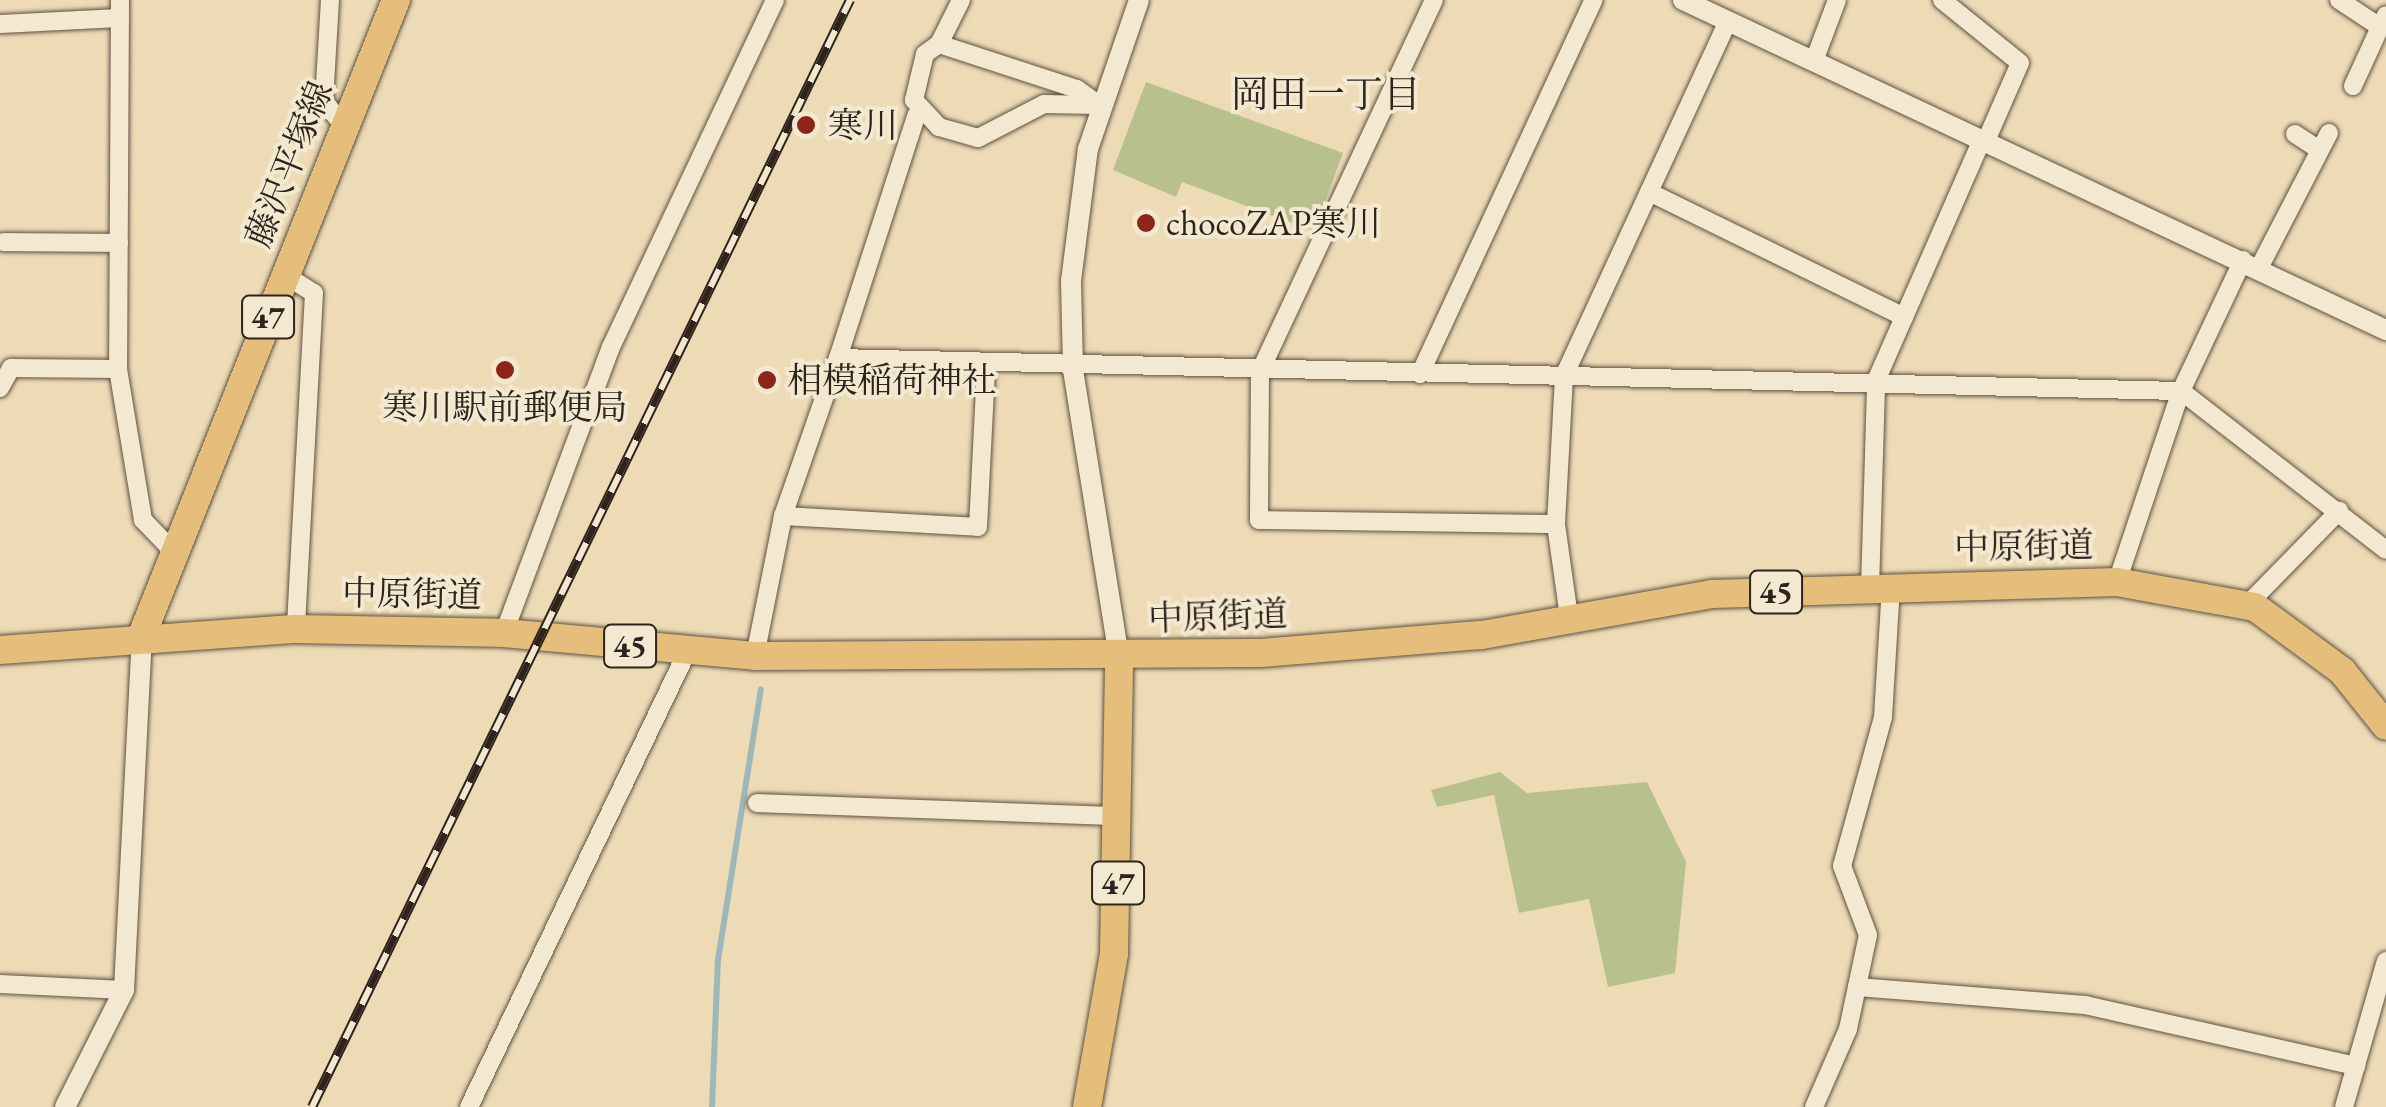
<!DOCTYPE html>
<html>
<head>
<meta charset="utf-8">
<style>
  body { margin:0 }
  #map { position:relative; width:2386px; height:1107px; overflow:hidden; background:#eddbb6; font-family:"EB Garamond","Noto Serif JP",serif }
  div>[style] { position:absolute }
  .green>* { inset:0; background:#b8c08e }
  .stream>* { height:6px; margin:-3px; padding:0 3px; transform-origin:3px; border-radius:3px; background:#9eb8b9 }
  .roads { filter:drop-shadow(0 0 2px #5e5242) drop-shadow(0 0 2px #5e5242) }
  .minor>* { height:18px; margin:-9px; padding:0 9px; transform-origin:9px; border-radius:9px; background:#f3e8d0 }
  .tertiary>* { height:20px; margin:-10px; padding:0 10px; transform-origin:10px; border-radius:10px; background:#f3e8d0 }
  .primary>* { height:28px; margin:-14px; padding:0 14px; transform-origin:14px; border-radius:14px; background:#e6be7b }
  .rail>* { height:10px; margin-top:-5px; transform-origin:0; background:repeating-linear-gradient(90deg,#f3e8d0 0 19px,#2f241c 0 38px); box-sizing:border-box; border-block:2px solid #2f241c }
  .dots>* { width:28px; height:28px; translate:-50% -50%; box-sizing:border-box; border:5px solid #f3e8d0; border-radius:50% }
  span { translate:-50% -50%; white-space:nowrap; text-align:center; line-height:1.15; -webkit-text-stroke:8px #f3e8d0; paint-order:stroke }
  .shield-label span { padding:2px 8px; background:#f3e8d0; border:2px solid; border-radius:8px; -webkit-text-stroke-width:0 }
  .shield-label { font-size:32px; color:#2f241c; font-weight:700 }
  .poi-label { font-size:35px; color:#2f241c }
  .left { translate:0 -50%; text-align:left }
  .street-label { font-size:35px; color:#2f241c }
  .neighbourhood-label { font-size:38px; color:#2f241c }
</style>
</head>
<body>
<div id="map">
  <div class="green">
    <i style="clip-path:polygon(1146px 82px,1343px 153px,1314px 231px,1182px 182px,1176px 197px,1113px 170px)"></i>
    <i style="clip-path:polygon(1500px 772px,1527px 793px,1647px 782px,1686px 862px,1675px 973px,1608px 987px,1589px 899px,1519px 913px,1494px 795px,1437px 807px,1431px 790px)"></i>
  </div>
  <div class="stream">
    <i style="left:712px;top:1107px;width:147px;rotate:-87.7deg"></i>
    <i style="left:718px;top:960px;width:274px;rotate:-81deg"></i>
  </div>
  <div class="roads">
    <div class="minor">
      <i style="left:120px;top:0;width:369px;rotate:90.3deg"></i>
      <i style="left:118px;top:369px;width:153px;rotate:80.6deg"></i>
      <i style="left:143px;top:520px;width:42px;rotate:46deg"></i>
      <i style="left:330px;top:0;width:101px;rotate:93.4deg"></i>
      <i style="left:324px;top:101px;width:33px;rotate:52deg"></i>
      <i style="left:1434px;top:0;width:410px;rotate:115.1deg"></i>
      <i style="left:1260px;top:371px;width:149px;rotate:90.4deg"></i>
      <i style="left:1259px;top:520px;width:297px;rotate:0.8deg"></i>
      <i style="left:1942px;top:0;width:100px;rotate:38.9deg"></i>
      <i style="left:2020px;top:63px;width:85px;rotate:113.6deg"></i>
      <i style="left:2339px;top:0;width:49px;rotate:33.4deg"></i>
      <i style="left:2380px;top:27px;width:13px;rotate:-63deg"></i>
      <i style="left:0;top:24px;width:120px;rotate:-2.9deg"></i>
      <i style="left:939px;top:44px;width:145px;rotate:18.1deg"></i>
      <i style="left:1077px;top:89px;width:27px;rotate:36deg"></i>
      <i style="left:1099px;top:105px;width:55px;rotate:-179deg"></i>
      <i style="left:1044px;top:104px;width:74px;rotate:152.7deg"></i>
      <i style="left:978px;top:138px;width:41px;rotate:-164.2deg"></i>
      <i style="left:939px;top:127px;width:37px;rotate:-133deg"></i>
      <i style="left:914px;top:100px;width:47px;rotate:-76.6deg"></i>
      <i style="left:925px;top:54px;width:17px;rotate:-36deg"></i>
      <i style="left:939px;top:44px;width:49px;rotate:-63.4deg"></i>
      <i style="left:1814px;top:61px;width:65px;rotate:-69.3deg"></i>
      <i style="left:2353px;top:86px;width:65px;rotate:-65.4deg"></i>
      <i style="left:2295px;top:134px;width:27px;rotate:33deg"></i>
      <i style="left:1649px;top:192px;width:284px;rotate:26.1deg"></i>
      <i style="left:3px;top:242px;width:116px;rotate:0.5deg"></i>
      <i style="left:2259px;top:268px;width:152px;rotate:-62.6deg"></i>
      <i style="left:285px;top:275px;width:34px;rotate:32deg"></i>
      <i style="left:314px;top:293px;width:336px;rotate:93.1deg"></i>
      <i style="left:838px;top:358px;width:256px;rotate:-72.1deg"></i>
      <i style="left:1420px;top:374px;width:412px;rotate:-65.1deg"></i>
      <i style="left:0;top:388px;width:23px;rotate:-61deg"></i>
      <i style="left:11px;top:368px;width:107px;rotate:0.5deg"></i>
      <i style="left:783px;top:516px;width:195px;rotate:3.2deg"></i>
      <i style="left:978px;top:527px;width:160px;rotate:-87.1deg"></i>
      <i style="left:2117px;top:582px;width:201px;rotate:-71.5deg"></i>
      <i style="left:2181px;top:391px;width:145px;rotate:-64.7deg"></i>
      <i style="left:1870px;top:589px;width:208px;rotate:-88.3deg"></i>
      <i style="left:1876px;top:381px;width:264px;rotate:-66.3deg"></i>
      <i style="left:2247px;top:605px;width:132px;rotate:-45.6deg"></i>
      <i style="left:1569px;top:617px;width:94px;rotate:-98deg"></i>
      <i style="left:1556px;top:524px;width:148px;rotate:-86.9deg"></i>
      <i style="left:1564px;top:376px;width:391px;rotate:-65.2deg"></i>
      <i style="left:504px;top:633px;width:305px;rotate:-69.5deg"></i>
      <i style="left:611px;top:347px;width:384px;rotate:-64.7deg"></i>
      <i style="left:755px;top:656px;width:143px;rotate:-78.7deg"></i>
      <i style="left:783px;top:516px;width:167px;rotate:-70.8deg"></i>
      <i style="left:838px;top:358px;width:1343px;rotate:1.41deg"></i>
      <i style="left:2181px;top:391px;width:259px;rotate:37.8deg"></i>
      <i style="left:757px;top:803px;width:360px;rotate:2.1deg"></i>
      <i style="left:0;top:984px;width:124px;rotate:2.8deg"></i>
      <i style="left:1857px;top:987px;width:229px;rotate:4.5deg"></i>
      <i style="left:2085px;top:1005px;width:278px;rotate:12.7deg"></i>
      <i style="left:469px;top:1107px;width:507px;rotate:-64.4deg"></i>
      <i style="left:1814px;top:1107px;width:85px;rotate:-66.4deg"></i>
      <i style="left:1848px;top:1029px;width:96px;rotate:-78deg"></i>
      <i style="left:1868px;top:935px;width:74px;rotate:-110.6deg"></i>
      <i style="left:1842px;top:866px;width:155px;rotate:-74.6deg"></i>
      <i style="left:1883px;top:717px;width:129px;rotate:-86.5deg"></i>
      <i style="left:2344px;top:1107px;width:152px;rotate:-74deg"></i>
    </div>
    <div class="tertiary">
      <i style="left:1683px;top:0;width:777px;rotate:25.15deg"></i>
      <i style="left:1119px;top:657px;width:292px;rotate:-99.1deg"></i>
      <i style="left:1073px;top:369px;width:88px;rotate:-91.3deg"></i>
      <i style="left:1071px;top:281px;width:133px;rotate:-82.7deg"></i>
      <i style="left:1088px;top:149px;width:157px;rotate:-71.1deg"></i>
      <i style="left:65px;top:1107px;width:131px;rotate:-63.2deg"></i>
      <i style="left:124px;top:990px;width:355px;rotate:-87.1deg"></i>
    </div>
    <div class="primary">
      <i style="left:142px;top:635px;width:684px;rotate:-68.2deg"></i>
      <i style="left:0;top:650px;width:297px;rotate:-4.1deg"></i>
      <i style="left:296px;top:629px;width:208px;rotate:1.1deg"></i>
      <i style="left:504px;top:633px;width:252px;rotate:5.2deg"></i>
      <i style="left:755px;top:656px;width:506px;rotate:-0.34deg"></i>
      <i style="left:1261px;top:653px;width:222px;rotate:-4.7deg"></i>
      <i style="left:1482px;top:635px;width:234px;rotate:-10.1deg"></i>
      <i style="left:1712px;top:594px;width:405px;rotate:-1.7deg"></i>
      <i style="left:2117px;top:582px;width:140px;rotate:10.3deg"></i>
      <i style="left:2255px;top:607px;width:108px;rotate:36.3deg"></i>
      <i style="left:2342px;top:671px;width:70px;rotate:51.3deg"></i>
      <i style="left:1087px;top:1107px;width:155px;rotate:-80deg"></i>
      <i style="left:1114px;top:954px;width:297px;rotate:-89deg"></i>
    </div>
  </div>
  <div class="rail">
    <i style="left:312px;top:1107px;width:1231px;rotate:-64.08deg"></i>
  </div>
  <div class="dots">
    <i style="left:806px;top:125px;background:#8f2418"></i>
    <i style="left:1146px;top:223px;background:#8f2418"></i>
    <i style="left:505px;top:370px;background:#8f2418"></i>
    <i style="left:767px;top:380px;background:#8f2418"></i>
  </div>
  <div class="shield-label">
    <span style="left:268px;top:317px">47</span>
    <span style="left:1776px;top:592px">45</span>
    <span style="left:630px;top:646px">45</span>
    <span style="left:1118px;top:883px">47</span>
  </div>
  <div class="poi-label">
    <span class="left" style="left:828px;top:125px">寒川</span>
    <span class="left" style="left:1166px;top:223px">chocoZAP寒川</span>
    <span class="left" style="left:787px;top:380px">相模稲荷神社</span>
    <span style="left:505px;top:407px">寒川駅前郵便局</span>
  </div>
  <div class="street-label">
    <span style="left:289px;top:164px;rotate:-68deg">藤沢平塚線</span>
    <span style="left:2024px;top:546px;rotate:-1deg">中原街道</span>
    <span style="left:412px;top:594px;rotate:1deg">中原街道</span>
    <span style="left:1218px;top:616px;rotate:-2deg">中原街道</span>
  </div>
  <div class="neighbourhood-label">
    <span style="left:1326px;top:94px">岡田一丁目</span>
  </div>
</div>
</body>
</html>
